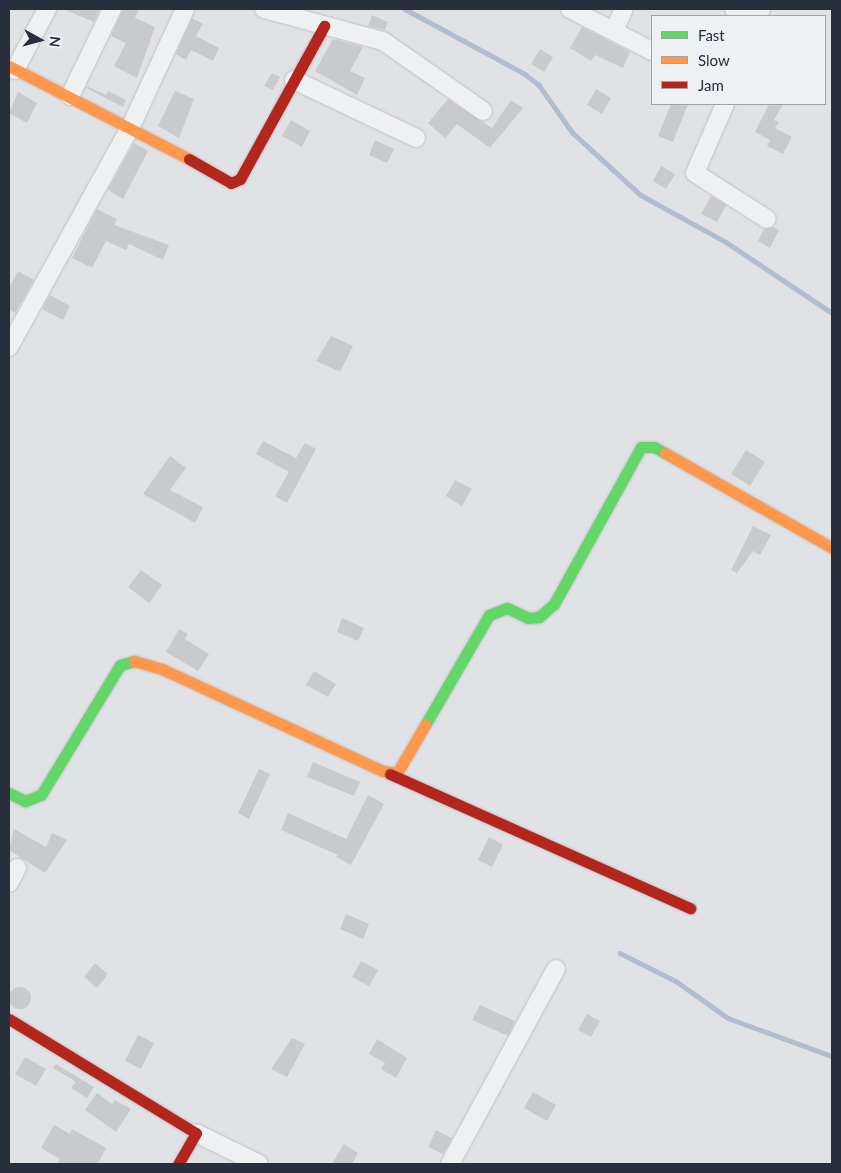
<!DOCTYPE html>
<html>
<head>
<meta charset="utf-8">
<style>
  body { margin:0 }
  #map { position:relative; width:841px; height:1173px; overflow:hidden; background:#e1e2e5; font-family:Lato,sans-serif }
  div>[style] { position:absolute }
  .stream>* { height:4.5px; margin:-2.25px; padding:0 2.25px; transform-origin:2.25px; border-radius:2.25px; background:#b1bccd }
  .building>* { inset:0; background:#c9cacd }
  .round { border-radius:50% }
  .roads { filter:drop-shadow(0 0 1px #bfc0c3) drop-shadow(0 0 1px #bfc0c3) }
  .street>* { height:18px; margin:-9px; padding:0 9px; transform-origin:9px; border-radius:9px; background:#eff0f2 }
  .fast>* { height:11px; margin:-5.5px; padding:0 5.5px; transform-origin:5.5px; border-radius:5.5px; background:#63d668 }
  .slow>* { height:11px; margin:-5.5px; padding:0 5.5px; transform-origin:5.5px; border-radius:5.5px; background:#ff974d }
  .jam>* { height:11px; margin:-5.5px; padding:0 5.5px; transform-origin:5.5px; border-radius:5.5px; background:#b3261e }
  span { translate:-50% -50%; white-space:nowrap; text-align:center; line-height:1.15; -webkit-text-stroke:4px #eef0f4; paint-order:stroke }
  .frame { position:absolute; inset:0; border:10px solid #292e3c; pointer-events:none }
  .legend { position:absolute; left:651px; top:15px; width:175px; height:90px; box-sizing:border-box; background:#eef0f4; border:1px solid #9fa2aa; margin:0; padding:6px 9px; list-style:none; font-size:15px; color:#292e3c }
  .legend li { display:flex; align-items:center; gap:10px; height:25px }
  .legend b { width:25px; border:1px solid #9fa2aa }
  .north { position:absolute; left:15px; top:15px; width:50px; height:50px; -webkit-text-stroke:4px #eef0f4; paint-order:stroke; rotate:97deg; font-size:14px; font-weight:700; line-height:20px; text-align:center; color:#292e3c }
  .north::after { content:''; display:block; margin:auto; width:18px; height:22px; background:#292e3c; clip-path:polygon(50% 0,100% 100%,50% 72%,0 100%) }
</style>
</head>
<body>
<div id="map">
  <div class="stream">
    <i style="left:405px;top:9px;width:136px;rotate:28.4deg"></i>
    <i style="left:525px;top:74px;width:18px;rotate:38deg"></i>
    <i style="left:539px;top:85px;width:59px;rotate:54.7deg"></i>
    <i style="left:573px;top:133px;width:92px;rotate:42.4deg"></i>
    <i style="left:641px;top:195px;width:97px;rotate:28.9deg"></i>
    <i style="left:726px;top:242px;width:128px;rotate:33.8deg"></i>
    <i style="left:620px;top:953px;width:63px;rotate:26.6deg"></i>
    <i style="left:676px;top:981px;width:64px;rotate:35.4deg"></i>
    <i style="left:728px;top:1018px;width:111px;rotate:20.1deg"></i>
  </div>
  <div class="building">
    <i style="clip-path:polygon(63px 9px,100px 9px,94px 22px)"></i>
    <i style="clip-path:polygon(123px 9px,139px 9px,135px 18px,155px 27px,137px 78px,114px 66px,126px 43px,111px 36px)"></i>
    <i style="clip-path:polygon(372px 15px,388px 22px,385px 30px,368px 26px)"></i>
    <i style="clip-path:polygon(192px 18px,203px 24px,196px 36px,219px 48px,213px 61px,191px 50px,186px 60px,176px 54px)"></i>
    <i style="clip-path:polygon(582px 27px,630px 52px,623px 68px,595px 55px,591px 61px,570px 48px)"></i>
    <i style="clip-path:polygon(333px 39px,363px 47px,350px 71px,365px 78px,357px 95px,315px 71px)"></i>
    <i style="clip-path:polygon(540px 49px,553px 57px,544px 72px,531px 64px)"></i>
    <i style="clip-path:polygon(272px 73px,280px 77px,273px 90px,264px 86px)"></i>
    <i style="clip-path:polygon(87px 86px,106px 95px,108px 91px,126px 100px,123px 107px,86px 88px)"></i>
    <i style="clip-path:polygon(596px 89px,611px 98px,602px 114px,587px 105px)"></i>
    <i style="clip-path:polygon(175px 91px,194px 99px,179px 138px,158px 126px)"></i>
    <i style="clip-path:polygon(18px 92px,37px 103px,27px 123px,9px 113px)"></i>
    <i style="clip-path:polygon(448px 99px,492px 128px,511px 100px,523px 108px,490px 148px,457px 124px,445px 138px,428px 123px)"></i>
    <i style="clip-path:polygon(671px 104px,688px 104px,673px 142px,658px 136px)"></i>
    <i style="clip-path:polygon(769px 104px,783px 104px,774px 120px,779px 122px,775px 128px,792px 137px,783px 154px,767px 146px,770px 140px,755px 132px)"></i>
    <i style="clip-path:polygon(291px 120px,310px 131px,302px 147px,282px 136px)"></i>
    <i style="clip-path:polygon(375px 140px,394px 149px,387px 163px,369px 155px)"></i>
    <i style="clip-path:polygon(134px 143px,148px 151px,123px 199px,108px 190px)"></i>
    <i style="clip-path:polygon(661px 166px,675px 174px,666px 189px,653px 181px)"></i>
    <i style="clip-path:polygon(711px 196px,726px 205px,717px 222px,701px 214px)"></i>
    <i style="clip-path:polygon(97px 209px,117px 219px,114px 225px,169px 245px,163px 260px,129px 244px,126px 250px,106px 241px,92px 268px,72px 258px)"></i>
    <i style="clip-path:polygon(774px 227px,779px 230px,770px 248px,758px 241px,764px 229px)"></i>
    <i style="clip-path:polygon(18px 271px,34px 280px,15px 313px,9px 310px,9px 288px)"></i>
    <i style="clip-path:polygon(50px 295px,70px 306px,63px 320px,42px 309px)"></i>
    <i style="clip-path:polygon(331px 336px,353px 346px,340px 372px,316px 361px)"></i>
    <i style="clip-path:polygon(263px 441px,296px 458px,305px 443px,316px 449px,287px 503px,275px 496px,289px 472px,256px 454px)"></i>
    <i style="clip-path:polygon(746px 450px,765px 462px,750px 486px,731px 474px)"></i>
    <i style="clip-path:polygon(170px 456px,186px 468px,170px 490px,203px 507px,195px 523px,143px 494px)"></i>
    <i style="clip-path:polygon(455px 480px,472px 489px,462px 506px,446px 496px)"></i>
    <i style="clip-path:polygon(753px 526px,771px 535px,760px 555px,753px 551px,737px 573px,731px 570px)"></i>
    <i style="clip-path:polygon(141px 570px,162px 585px,149px 603px,128px 587px)"></i>
    <i style="clip-path:polygon(342px 618px,364px 628px,358px 641px,337px 632px)"></i>
    <i style="clip-path:polygon(179px 629px,188px 634px,185px 639px,209px 654px,198px 671px,166px 652px)"></i>
    <i style="clip-path:polygon(314px 671px,336px 684px,328px 697px,306px 685px)"></i>
    <i style="clip-path:polygon(313px 762px,360px 782px,354px 796px,307px 777px)"></i>
    <i style="clip-path:polygon(259px 769px,270px 774px,249px 819px,238px 813px)"></i>
    <i style="clip-path:polygon(368px 795px,384px 804px,351px 865px,336px 857px,338px 855px,281px 830px,288px 813px,346px 839px)"></i>
    <i style="clip-path:polygon(14px 829px,46px 847px,52px 833px,67px 840px,45px 873px,9px 850px)"></i>
    <i style="clip-path:polygon(489px 837px,503px 845px,492px 867px,478px 860px)"></i>
    <i style="clip-path:polygon(346px 914px,369px 924px,363px 939px,340px 929px)"></i>
    <i style="clip-path:polygon(361px 961px,378px 970px,369px 986px,352px 977px)"></i>
    <i style="clip-path:polygon(95px 963px,108px 974px,97px 988px,84px 977px)"></i>
    <i class="round" style="left:9px;top:987px;width:22px;height:22px"></i>
    <i style="clip-path:polygon(480px 1005px,515px 1021px,508px 1036px,472px 1020px)"></i>
    <i style="clip-path:polygon(587px 1014px,600px 1021px,591px 1037px,578px 1030px)"></i>
    <i style="clip-path:polygon(138px 1035px,154px 1043px,141px 1069px,125px 1061px)"></i>
    <i style="clip-path:polygon(292px 1038px,305px 1044px,287px 1077px,271px 1069px)"></i>
    <i style="clip-path:polygon(377px 1039px,407px 1058px,396px 1078px,381px 1069px,385px 1063px,369px 1054px)"></i>
    <i style="clip-path:polygon(25px 1057px,46px 1069px,36px 1086px,15px 1074px)"></i>
    <i style="clip-path:polygon(56px 1064px,94px 1087px,87px 1098px,71px 1088px,76px 1082px,53px 1068px)"></i>
    <i style="clip-path:polygon(533px 1092px,556px 1105px,547px 1121px,524px 1108px)"></i>
    <i style="clip-path:polygon(97px 1093px,112px 1104px,115px 1100px,131px 1109px,116px 1132px,85px 1110px)"></i>
    <i style="clip-path:polygon(54px 1125px,70px 1134px,72px 1129px,106px 1148px,98px 1164px,57px 1164px,60px 1159px,41px 1148px)"></i>
    <i style="clip-path:polygon(436px 1130px,452px 1138px,443px 1154px,428px 1147px)"></i>
    <i style="clip-path:polygon(344px 1144px,358px 1153px,352px 1164px,332px 1164px)"></i>
  </div>
  <div class="roads">
    <div class="street">
      <i style="left:264px;top:9px;width:123px;rotate:15.1deg"></i>
      <i style="left:383px;top:41px;width:122px;rotate:35deg"></i>
      <i style="left:570px;top:9px;width:92px;rotate:27.1deg"></i>
      <i style="left:734px;top:9px;width:16px;rotate:27deg"></i>
      <i style="left:758px;top:16px;width:8px;rotate:-67deg"></i>
      <i style="left:614px;top:31px;width:24px;rotate:-66deg"></i>
      <i style="left:15px;top:70px;width:69px;rotate:-62.3deg"></i>
      <i style="left:294px;top:80px;width:135px;rotate:25.4deg"></i>
      <i style="left:70px;top:96px;width:97px;rotate:-64.2deg"></i>
      <i style="left:725px;top:104px;width:75px;rotate:113.5deg"></i>
      <i style="left:695px;top:173px;width:85px;rotate:32.6deg"></i>
      <i style="left:9px;top:347px;width:252px;rotate:-61.1deg"></i>
      <i style="left:131px;top:126px;width:129px;rotate:-65.2deg"></i>
      <i style="left:9px;top:883px;width:17px;rotate:-62deg"></i>
      <i style="left:196px;top:1133px;width:70px;rotate:26.2deg"></i>
      <i style="left:450px;top:1164px;width:222px;rotate:-61.5deg"></i>
    </div>
    <div class="fast">
      <i style="left:425px;top:725px;width:127px;rotate:-59.8deg"></i>
      <i style="left:489px;top:615px;width:19px;rotate:-21deg"></i>
      <i style="left:507px;top:608px;width:23px;rotate:25deg"></i>
      <i style="left:528px;top:618px;width:11px;rotate:-5deg"></i>
      <i style="left:539px;top:617px;width:20px;rotate:-41deg"></i>
      <i style="left:554px;top:604px;width:179px;rotate:-61deg"></i>
      <i style="left:641px;top:447px;width:13px"></i>
      <i style="left:654px;top:447px;width:13px;rotate:29deg"></i>
      <i style="left:9px;top:793px;width:18px;rotate:27deg"></i>
      <i style="left:25px;top:801px;width:17px;rotate:-21deg"></i>
      <i style="left:41px;top:795px;width:152px;rotate:-58.7deg"></i>
      <i style="left:120px;top:665px;width:15px;rotate:-16deg"></i>
    </div>
    <div class="slow">
      <i style="left:9px;top:66px;width:203px;rotate:27.3deg"></i>
      <i style="left:665px;top:453px;width:192px;rotate:29.6deg"></i>
      <i style="left:134px;top:661px;width:29px;rotate:16deg"></i>
      <i style="left:162px;top:669px;width:243px;rotate:24.8deg"></i>
      <i style="left:383px;top:771px;width:14px;rotate:8deg"></i>
      <i style="left:397px;top:773px;width:56px;rotate:-59.7deg"></i>
    </div>
    <div class="jam">
      <i style="left:189px;top:159px;width:48px;rotate:29.7deg"></i>
      <i style="left:231px;top:183px;width:10px;rotate:-24deg"></i>
      <i style="left:240px;top:179px;width:175px;rotate:-61.2deg"></i>
      <i style="left:390px;top:774px;width:329px;rotate:24.1deg"></i>
      <i style="left:9px;top:1019px;width:219px;rotate:31.4deg"></i>
      <i style="left:196px;top:1133px;width:36px;rotate:120deg"></i>
    </div>
  </div>
  <div class="frame"></div>
  <ul class="legend">
  <li><b style="height:6px;background:#63d668"></b>Fast</li>
  <li><b style="height:6px;background:#ff974d"></b>Slow</li>
  <li><b style="height:6px;background:#b3261e"></b>Jam</li>
  </ul>
  <div class="north">N</div>
</div>
</body>
</html>
